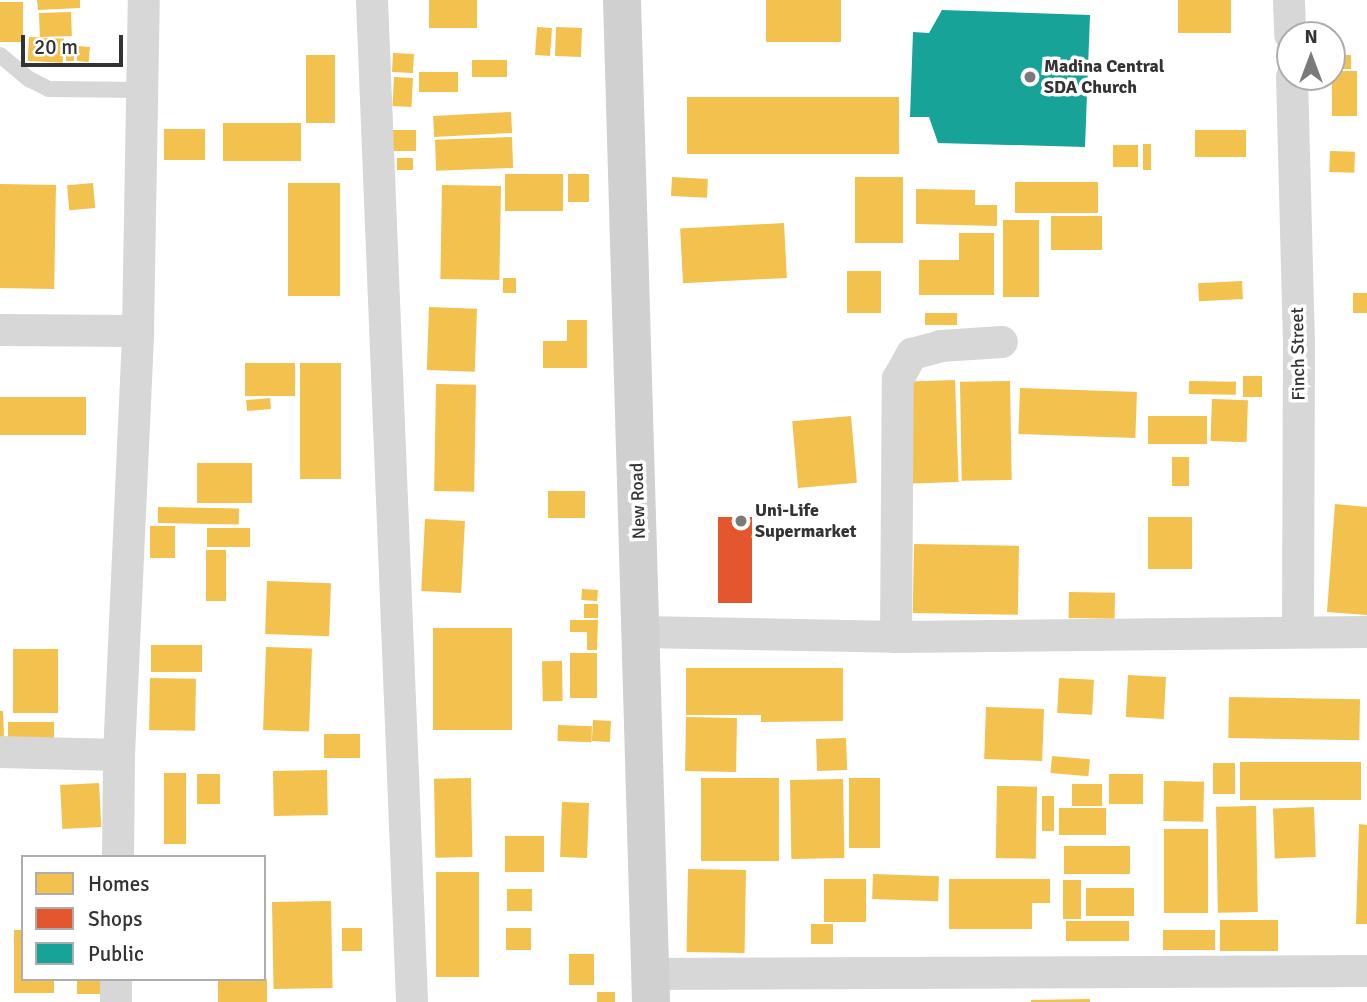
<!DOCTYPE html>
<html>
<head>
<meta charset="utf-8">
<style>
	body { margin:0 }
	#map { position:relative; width:1367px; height:1002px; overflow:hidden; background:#fff; font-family:Signika,sans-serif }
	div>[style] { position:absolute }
	.homes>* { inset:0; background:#f2c14e; transform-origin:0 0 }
	.shops>* { inset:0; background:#e4572e; transform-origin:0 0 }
	.public>* { inset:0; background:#17a398 }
	.lane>* { height:16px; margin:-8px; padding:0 8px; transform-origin:8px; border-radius:8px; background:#d7d7d7 }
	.street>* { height:32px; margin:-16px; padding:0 16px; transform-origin:16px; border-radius:16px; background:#d7d7d7 }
	.secondary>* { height:38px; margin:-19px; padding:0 19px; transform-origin:19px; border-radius:19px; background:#d0d0d0 }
	.dots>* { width:19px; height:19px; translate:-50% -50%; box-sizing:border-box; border:4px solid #fff; border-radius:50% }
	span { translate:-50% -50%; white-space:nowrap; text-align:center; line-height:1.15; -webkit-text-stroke:7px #fff; paint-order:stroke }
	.poi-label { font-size:18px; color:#333; font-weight:700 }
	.left { translate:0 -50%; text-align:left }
	.street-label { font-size:18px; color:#333 }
	.legend { position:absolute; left:21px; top:855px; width:245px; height:126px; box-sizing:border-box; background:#fff; border:2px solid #adadad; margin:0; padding:9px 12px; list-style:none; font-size:21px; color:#333 }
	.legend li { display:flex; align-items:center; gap:14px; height:35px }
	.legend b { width:35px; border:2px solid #adadad }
	.north { position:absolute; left:1276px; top:21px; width:70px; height:70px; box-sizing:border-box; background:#fff; border:2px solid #adadad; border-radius:50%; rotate:0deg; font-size:19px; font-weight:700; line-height:28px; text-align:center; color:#333 }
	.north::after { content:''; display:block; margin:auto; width:24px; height:32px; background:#7a7a7a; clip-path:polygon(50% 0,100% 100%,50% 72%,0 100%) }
	.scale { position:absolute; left:21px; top:35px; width:102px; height:32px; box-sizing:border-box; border:4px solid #333; border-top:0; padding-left:9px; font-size:21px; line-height:24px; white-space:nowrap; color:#333; -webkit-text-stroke:5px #fff; paint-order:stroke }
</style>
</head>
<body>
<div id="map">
	<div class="homes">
		<div style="clip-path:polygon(37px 0,80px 0,80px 8px,38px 10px)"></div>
		<div style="left:429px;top:0;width:48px;height:28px"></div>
		<div style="left:766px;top:0;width:75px;height:42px"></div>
		<div style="left:1178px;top:0;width:53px;height:33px"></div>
		<div style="left:0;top:2px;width:23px;height:40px"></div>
		<div style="left:71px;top:12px;width:24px;height:32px;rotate:88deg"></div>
		<div style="left:537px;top:27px;width:15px;height:28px;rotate:4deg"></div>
		<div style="left:556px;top:27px;width:26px;height:29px;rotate:2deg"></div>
		<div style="left:29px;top:37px;width:35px;height:24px;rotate:3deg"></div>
		<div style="left:66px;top:46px;width:8px;height:15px"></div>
		<div style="left:78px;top:46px;width:12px;height:15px;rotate:5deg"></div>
		<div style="left:393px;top:53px;width:21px;height:19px;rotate:3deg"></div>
		<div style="left:306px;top:55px;width:29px;height:68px"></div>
		<div style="left:1332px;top:55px;width:19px;height:14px"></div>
		<div style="left:472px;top:60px;width:35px;height:17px"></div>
		<div style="left:1357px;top:71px;width:45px;height:25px;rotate:90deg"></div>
		<div style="left:419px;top:72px;width:39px;height:20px"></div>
		<div style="left:394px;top:77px;width:19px;height:29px;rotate:3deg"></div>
		<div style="left:687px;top:97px;width:212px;height:57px"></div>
		<div style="left:511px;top:112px;width:21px;height:78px;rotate:87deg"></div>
		<div style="left:223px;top:123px;width:78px;height:38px"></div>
		<div style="left:164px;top:129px;width:41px;height:31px"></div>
		<div style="left:393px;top:130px;width:23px;height:21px"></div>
		<div style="left:1195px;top:130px;width:51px;height:27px"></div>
		<div style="left:512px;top:137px;width:31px;height:77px;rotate:88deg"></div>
		<div style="left:1143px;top:144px;width:8px;height:26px"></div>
		<div style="left:1113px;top:145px;width:25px;height:22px"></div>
		<div style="left:1330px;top:151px;width:25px;height:21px;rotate:2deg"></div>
		<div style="left:397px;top:158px;width:16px;height:12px"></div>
		<div style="left:563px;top:174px;width:37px;height:58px;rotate:90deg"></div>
		<div style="left:568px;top:174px;width:21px;height:28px"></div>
		<div style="left:672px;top:177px;width:36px;height:19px;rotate:3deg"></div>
		<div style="left:855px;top:177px;width:48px;height:66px"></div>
		<div style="left:1015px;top:182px;width:83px;height:31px"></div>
		<div style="left:93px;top:183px;width:25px;height:26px;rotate:85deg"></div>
		<div style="left:288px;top:183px;width:52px;height:113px"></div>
		<div style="left:0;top:184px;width:56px;height:104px;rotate:1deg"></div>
		<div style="left:442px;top:185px;width:59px;height:94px;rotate:1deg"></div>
		<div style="clip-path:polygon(916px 189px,975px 190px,975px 205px,997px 205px,997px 226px,916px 224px)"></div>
		<div style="left:1051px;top:216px;width:51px;height:34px"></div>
		<div style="left:1003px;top:220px;width:36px;height:77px"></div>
		<div style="left:784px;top:223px;width:55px;height:104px;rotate:87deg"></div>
		<div style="clip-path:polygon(959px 233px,994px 233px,994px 295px,919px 295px,919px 260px,959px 260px)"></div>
		<div style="left:847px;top:271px;width:34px;height:42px"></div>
		<div style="left:503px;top:278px;width:13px;height:15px"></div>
		<div style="left:1242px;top:281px;width:18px;height:44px;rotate:87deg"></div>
		<div style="left:1353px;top:293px;width:14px;height:20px"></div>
		<div style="left:429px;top:307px;width:48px;height:63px;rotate:2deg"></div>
		<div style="left:925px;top:313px;width:32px;height:12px"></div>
		<div style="clip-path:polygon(567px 320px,587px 320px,587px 368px,543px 368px,543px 341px,567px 341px)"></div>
		<div style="left:245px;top:363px;width:50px;height:33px"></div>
		<div style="left:300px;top:363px;width:41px;height:116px"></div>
		<div style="left:1243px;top:376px;width:19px;height:21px"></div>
		<div style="left:955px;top:380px;width:102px;height:46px;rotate:88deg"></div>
		<div style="left:1010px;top:381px;width:99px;height:50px;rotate:89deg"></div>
		<div style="left:1189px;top:381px;width:47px;height:13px;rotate:1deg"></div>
		<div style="left:436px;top:384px;width:40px;height:107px;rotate:1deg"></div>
		<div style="left:1020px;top:388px;width:117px;height:46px;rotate:2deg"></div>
		<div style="left:0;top:397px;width:86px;height:38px"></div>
		<div style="left:270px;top:398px;width:11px;height:24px;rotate:85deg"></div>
		<div style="left:1212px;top:399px;width:36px;height:42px;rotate:2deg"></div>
		<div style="left:851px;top:416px;width:67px;height:59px;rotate:85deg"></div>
		<div style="left:1148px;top:416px;width:59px;height:28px"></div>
		<div style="left:1172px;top:457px;width:17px;height:29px"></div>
		<div style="left:197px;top:463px;width:55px;height:40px"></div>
		<div style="left:548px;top:491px;width:37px;height:27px"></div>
		<div style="clip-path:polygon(1335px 504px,1367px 507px,1367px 615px,1327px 612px)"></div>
		<div style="left:158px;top:507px;width:81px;height:16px;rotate:1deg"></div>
		<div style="left:1148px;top:517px;width:44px;height:52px"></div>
		<div style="left:425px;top:519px;width:40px;height:72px;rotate:3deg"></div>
		<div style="left:150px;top:526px;width:25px;height:32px"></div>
		<div style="left:207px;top:528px;width:43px;height:19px"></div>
		<div style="left:914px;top:544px;width:105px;height:69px;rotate:1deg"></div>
		<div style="left:206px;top:550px;width:20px;height:51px"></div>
		<div style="left:267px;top:581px;width:64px;height:53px;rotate:2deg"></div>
		<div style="left:582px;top:589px;width:16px;height:11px;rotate:4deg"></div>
		<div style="left:1069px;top:592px;width:46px;height:26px;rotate:1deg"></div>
		<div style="left:584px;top:604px;width:14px;height:14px"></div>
		<div style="clip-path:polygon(570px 620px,598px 620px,597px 650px,587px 650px,587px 632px,570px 632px)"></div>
		<div style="left:433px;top:628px;width:79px;height:102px"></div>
		<div style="left:151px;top:645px;width:51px;height:27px"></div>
		<div style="left:266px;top:647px;width:46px;height:83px;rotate:2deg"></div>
		<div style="left:13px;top:649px;width:45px;height:64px"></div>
		<div style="left:570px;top:653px;width:27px;height:45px"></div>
		<div style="left:562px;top:661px;width:40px;height:20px;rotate:89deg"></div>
		<div style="clip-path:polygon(686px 668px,843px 668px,843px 721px,761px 722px,761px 715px,686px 715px)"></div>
		<div style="left:1128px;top:675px;width:38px;height:42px;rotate:3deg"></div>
		<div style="left:150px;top:678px;width:46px;height:52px;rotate:1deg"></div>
		<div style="left:1059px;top:678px;width:35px;height:35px;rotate:3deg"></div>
		<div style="left:1229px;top:697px;width:131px;height:41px;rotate:1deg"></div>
		<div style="left:986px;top:707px;width:58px;height:52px;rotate:2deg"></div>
		<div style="clip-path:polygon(0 711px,3px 711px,4px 738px,0 738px)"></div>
		<div style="left:686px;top:717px;width:51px;height:54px;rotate:1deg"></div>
		<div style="left:593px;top:720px;width:18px;height:21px;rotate:3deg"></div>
		<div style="left:54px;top:722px;width:22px;height:46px;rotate:90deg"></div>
		<div style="left:558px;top:725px;width:34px;height:16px;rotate:2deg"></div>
		<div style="left:324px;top:734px;width:36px;height:24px"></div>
		<div style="left:846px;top:738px;width:32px;height:30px;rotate:88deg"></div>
		<div style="left:1052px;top:756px;width:38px;height:17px;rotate:5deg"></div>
		<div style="left:1240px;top:762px;width:121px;height:38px"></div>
		<div style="left:1213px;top:763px;width:22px;height:31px"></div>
		<div style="left:327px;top:770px;width:45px;height:54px;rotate:89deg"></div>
		<div style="left:164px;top:773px;width:22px;height:71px"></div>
		<div style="left:197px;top:774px;width:23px;height:30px"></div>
		<div style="left:1143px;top:774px;width:30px;height:34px;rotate:90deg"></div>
		<div style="left:471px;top:778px;width:79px;height:37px;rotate:89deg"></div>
		<div style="left:701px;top:778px;width:78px;height:83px"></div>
		<div style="left:849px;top:778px;width:31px;height:70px"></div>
		<div style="left:843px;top:779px;width:79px;height:53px;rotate:89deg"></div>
		<div style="left:1164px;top:781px;width:40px;height:40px;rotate:1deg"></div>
		<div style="left:99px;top:783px;width:44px;height:39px;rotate:87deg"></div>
		<div style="left:1072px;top:784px;width:30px;height:22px"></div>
		<div style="left:997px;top:786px;width:40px;height:72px;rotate:1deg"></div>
		<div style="left:1042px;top:796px;width:12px;height:35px"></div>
		<div style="left:562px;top:802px;width:27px;height:55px;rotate:2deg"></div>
		<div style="left:1256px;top:806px;width:106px;height:40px;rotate:89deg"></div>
		<div style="left:1314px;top:807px;width:50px;height:41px;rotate:88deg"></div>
		<div style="left:1059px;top:808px;width:47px;height:27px"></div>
		<div style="clip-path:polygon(1359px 824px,1367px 825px,1367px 924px,1356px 924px)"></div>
		<div style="left:1208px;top:829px;width:84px;height:44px;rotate:90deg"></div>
		<div style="left:544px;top:836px;width:36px;height:39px;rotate:90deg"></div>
		<div style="left:1064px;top:846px;width:66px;height:28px"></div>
		<div style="left:688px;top:869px;width:58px;height:83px;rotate:1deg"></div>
		<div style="left:436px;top:872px;width:43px;height:105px"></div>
		<div style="left:873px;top:874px;width:66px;height:25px;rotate:2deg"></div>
		<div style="left:824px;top:879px;width:42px;height:43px"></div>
		<div style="clip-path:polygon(949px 879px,1050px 879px,1050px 903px,1032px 903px,1032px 929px,949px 929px)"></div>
		<div style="left:1063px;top:880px;width:18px;height:39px"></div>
		<div style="left:1134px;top:888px;width:28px;height:48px;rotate:90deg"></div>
		<div style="left:507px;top:889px;width:25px;height:22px"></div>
		<div style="left:331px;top:901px;width:87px;height:59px;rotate:89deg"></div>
		<div style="left:1220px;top:920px;width:58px;height:31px"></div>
		<div style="left:1129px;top:921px;width:20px;height:63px;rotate:90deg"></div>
		<div style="left:811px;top:924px;width:22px;height:20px"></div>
		<div style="left:342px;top:928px;width:20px;height:23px"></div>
		<div style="left:506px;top:928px;width:25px;height:22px"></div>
		<div style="clip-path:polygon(14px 930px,23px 930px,23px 979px,54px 979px,54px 993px,14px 993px)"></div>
		<div style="left:1215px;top:930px;width:20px;height:52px;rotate:90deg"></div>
		<div style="left:569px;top:954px;width:25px;height:31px"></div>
		<div style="left:77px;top:979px;width:27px;height:15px"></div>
		<div style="left:218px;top:979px;width:49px;height:23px"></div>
		<div style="left:597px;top:992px;width:18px;height:10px"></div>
		<div style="clip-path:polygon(1090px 999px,1090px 1002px,1031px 1002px,1031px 1000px)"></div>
	</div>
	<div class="shops">
		<div style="left:718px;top:517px;width:34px;height:86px"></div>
	</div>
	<div class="public">
		<div style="clip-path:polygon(942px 10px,1090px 15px,1085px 147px,938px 143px,929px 117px,910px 117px,913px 32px,929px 33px)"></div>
	</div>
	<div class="lane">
		<div style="left:0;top:55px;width:38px;rotate:40deg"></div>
		<div style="left:29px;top:79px;width:22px;rotate:27deg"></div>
		<div style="left:49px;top:89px;width:95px;rotate:0.6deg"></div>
	</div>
	<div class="street">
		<div style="left:372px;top:0;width:1003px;rotate:87.71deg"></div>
		<div style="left:1289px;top:0;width:35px;rotate:88deg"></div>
		<div style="left:1292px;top:77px;width:263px;rotate:88.5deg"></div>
		<div style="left:1299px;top:340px;width:291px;rotate:90.2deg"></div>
		<div style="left:0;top:330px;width:138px;rotate:0.4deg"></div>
		<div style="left:642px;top:632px;width:254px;rotate:1.1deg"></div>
		<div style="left:896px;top:637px;width:471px;rotate:-0.6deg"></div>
		<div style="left:896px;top:637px;width:258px;rotate:-89.6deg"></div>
		<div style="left:898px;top:379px;width:29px;rotate:-61deg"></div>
		<div style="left:912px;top:354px;width:30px;rotate:-15deg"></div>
		<div style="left:941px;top:346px;width:61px;rotate:-3.8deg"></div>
		<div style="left:0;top:752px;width:119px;rotate:1.4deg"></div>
		<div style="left:118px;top:857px;width:102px;rotate:-89.4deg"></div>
		<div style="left:119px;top:755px;width:424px;rotate:-87.4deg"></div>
		<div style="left:138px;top:331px;width:331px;rotate:-89deg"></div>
		<div style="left:650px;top:974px;width:717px;rotate:-0.24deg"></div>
		<div style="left:116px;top:1002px;width:23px;rotate:-90deg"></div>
	</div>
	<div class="secondary">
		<div style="left:622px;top:0;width:1002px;rotate:88.34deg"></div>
	</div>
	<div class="dots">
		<div style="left:1030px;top:77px;background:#7a7a7a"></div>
		<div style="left:741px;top:521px;background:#7a7a7a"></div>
	</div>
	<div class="poi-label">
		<span class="left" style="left:1044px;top:77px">Madina Central<br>SDA Church</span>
		<span class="left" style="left:755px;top:521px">Uni-Life<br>Supermarket</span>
	</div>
	<div class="street-label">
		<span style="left:1298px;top:354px;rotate:-91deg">Finch Street</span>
		<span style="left:638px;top:501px;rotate:-92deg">New Road</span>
	</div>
	<ul class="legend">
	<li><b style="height:19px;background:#f2c14e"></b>Homes</li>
	<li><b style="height:19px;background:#e4572e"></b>Shops</li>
	<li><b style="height:19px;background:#17a398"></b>Public</li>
	</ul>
	<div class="north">N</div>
	<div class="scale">20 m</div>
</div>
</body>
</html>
